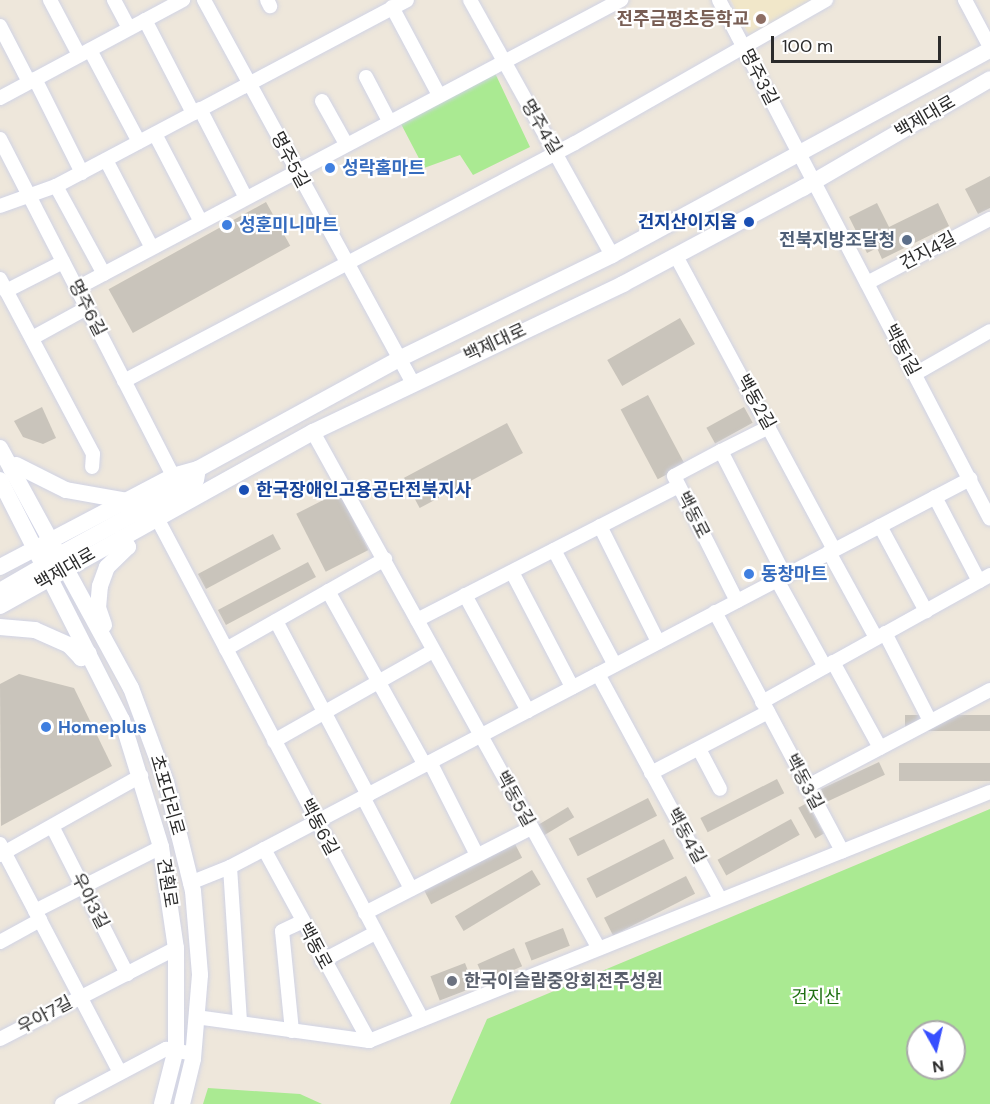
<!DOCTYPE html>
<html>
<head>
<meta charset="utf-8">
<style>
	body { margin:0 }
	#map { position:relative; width:990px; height:1104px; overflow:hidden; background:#eee7db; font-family:"DM Sans","Noto Sans KR",sans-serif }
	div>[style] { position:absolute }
	.education>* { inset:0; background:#f1e7c9 }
	.green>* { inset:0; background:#aaea92 }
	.building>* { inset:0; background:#c9c4bb; transform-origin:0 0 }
	.roads { filter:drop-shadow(0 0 2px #d0d3e5) drop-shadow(0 0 2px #d0d3e5) }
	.minor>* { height:14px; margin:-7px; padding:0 7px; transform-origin:7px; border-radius:7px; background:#fff }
	.tertiary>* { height:16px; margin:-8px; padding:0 8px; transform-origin:8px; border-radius:8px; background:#fff }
	.dots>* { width:16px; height:16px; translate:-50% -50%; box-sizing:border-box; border:3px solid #fff; border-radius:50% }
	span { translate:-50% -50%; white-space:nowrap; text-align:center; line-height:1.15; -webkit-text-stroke:4.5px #fff; paint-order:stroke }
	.education-label { font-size:18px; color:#785e54; font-weight:700 }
	.right { translate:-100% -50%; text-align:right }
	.street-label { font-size:18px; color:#2b2b2b }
	.shop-label { font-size:18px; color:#366cbe; font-weight:700 }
	.left { translate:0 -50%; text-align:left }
	.transit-label { font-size:18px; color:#164399; font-weight:700 }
	.service-label { font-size:18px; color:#4e5e75; font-weight:700 }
	.worship-label { font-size:18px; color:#5b616d; font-weight:700 }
	.park-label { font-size:18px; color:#207013 }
	.north { position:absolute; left:906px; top:1020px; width:60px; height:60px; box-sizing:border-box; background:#fff; border:2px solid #aaa; border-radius:50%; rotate:172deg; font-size:16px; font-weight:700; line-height:24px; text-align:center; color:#2b2b2b }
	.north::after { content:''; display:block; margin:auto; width:21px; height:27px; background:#374fff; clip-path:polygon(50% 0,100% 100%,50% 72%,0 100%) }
	.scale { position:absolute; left:771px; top:36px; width:170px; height:27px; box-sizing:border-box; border:3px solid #2b2b2b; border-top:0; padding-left:8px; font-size:18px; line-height:21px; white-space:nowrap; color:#2b2b2b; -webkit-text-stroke:4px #fff; paint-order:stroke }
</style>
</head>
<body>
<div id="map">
	<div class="education">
		<div style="clip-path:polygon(731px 0,812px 0,750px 37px)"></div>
	</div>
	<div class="green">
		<div style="clip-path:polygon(494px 71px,530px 147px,473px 175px,460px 155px,424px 168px,400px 122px)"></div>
		<div style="clip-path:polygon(evenodd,990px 809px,990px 1104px,450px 1104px,487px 1019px,990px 809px,918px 1032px,954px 1032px,954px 1068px,918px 1068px,918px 1032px)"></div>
		<div style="clip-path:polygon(208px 1088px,300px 1094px,322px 1104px,203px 1104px)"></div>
	</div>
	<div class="building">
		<div style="clip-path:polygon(990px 176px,990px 208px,978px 214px,965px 189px)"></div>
		<div style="left:266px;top:202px;width:50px;height:180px;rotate:61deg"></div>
		<div style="clip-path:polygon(877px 203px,889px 227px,938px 203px,949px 226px,882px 259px,877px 248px,867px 253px,849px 217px)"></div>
		<div style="left:680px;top:318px;width:30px;height:84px;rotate:60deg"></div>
		<div style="left:648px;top:395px;width:79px;height:31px;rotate:62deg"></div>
		<div style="clip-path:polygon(42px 407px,56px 438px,43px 444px,23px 437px,14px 421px)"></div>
		<div style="left:744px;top:407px;width:18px;height:43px;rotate:61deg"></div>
		<div style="left:507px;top:423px;width:34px;height:117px;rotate:62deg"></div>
		<div style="left:339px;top:492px;width:65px;height:48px;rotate:63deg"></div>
		<div style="left:273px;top:534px;width:17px;height:85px;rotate:62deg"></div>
		<div style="left:308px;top:562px;width:17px;height:102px;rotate:62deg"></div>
		<div style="clip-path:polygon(19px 674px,74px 688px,112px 766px,1px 826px,0 684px)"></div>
		<div style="left:990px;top:715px;width:16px;height:85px;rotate:90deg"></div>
		<div style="left:879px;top:762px;width:14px;height:64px;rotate:65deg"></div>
		<div style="left:990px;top:763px;width:18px;height:91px;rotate:90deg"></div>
		<div style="left:777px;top:779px;width:16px;height:86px;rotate:63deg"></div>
		<div style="left:648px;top:798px;width:20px;height:89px;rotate:63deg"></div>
		<div style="left:807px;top:803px;width:35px;height:10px;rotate:61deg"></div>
		<div style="left:568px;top:807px;width:12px;height:35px;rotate:59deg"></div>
		<div style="left:791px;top:819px;width:18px;height:84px;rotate:61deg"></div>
		<div style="left:664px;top:839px;width:22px;height:87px;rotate:63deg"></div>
		<div style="left:513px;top:840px;width:20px;height:102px;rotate:63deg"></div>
		<div style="left:532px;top:870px;width:17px;height:90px;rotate:59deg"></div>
		<div style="left:686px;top:876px;width:20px;height:92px;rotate:63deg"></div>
		<div style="left:563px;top:928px;width:19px;height:41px;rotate:69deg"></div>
		<div style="left:514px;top:948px;width:20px;height:40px;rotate:66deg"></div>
		<div style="left:465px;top:963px;width:26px;height:37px;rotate:69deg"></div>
	</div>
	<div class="roads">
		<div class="minor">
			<div style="left:50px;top:0;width:62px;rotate:62.2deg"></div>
			<div style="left:114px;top:0;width:32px;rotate:62deg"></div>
			<div style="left:204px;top:0;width:435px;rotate:61.4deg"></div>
			<div style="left:267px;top:0;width:7px;rotate:63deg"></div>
			<div style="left:470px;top:0;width:292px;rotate:60.9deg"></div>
			<div style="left:719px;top:0;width:585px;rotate:62.43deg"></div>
			<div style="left:965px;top:0;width:53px;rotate:62deg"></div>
			<div style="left:392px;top:7px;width:98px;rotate:61.9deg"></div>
			<div style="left:145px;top:20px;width:105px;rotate:62.7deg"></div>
			<div style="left:0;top:26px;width:63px;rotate:62.6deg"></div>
			<div style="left:90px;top:50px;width:104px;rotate:62deg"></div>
			<div style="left:366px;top:77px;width:50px;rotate:62.4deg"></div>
			<div style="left:35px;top:79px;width:105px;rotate:63.4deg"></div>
			<div style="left:0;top:98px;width:208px;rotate:-28.2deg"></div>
			<div style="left:322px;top:101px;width:49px;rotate:60.8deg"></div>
			<div style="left:200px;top:109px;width:100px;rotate:62.7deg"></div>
			<div style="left:155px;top:134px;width:99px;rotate:62.4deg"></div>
			<div style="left:0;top:139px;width:379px;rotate:62.8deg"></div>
			<div style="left:106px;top:160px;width:99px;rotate:62.4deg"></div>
			<div style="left:56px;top:186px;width:100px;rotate:61.4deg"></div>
			<div style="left:0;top:206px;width:59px;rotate:-19.7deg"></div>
			<div style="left:56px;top:186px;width:397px;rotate:-27.9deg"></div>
			<div style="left:676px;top:256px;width:334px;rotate:61.7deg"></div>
			<div style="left:0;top:279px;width:198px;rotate:62deg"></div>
			<div style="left:93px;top:454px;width:13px;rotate:94deg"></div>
			<div style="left:867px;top:283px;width:139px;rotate:-27.5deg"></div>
			<div style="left:77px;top:288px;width:616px;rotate:-27.9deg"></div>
			<div style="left:6px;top:291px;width:64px;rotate:-27deg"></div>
			<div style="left:34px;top:337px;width:60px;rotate:-28.7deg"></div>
			<div style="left:915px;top:374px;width:86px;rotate:-29.8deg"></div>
			<div style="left:124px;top:381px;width:510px;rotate:-27.82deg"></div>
			<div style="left:575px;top:143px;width:289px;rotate:-29.7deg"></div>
			<div style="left:769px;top:427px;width:54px;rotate:153.4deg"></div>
			<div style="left:721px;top:451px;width:140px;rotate:62.9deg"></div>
			<div style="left:313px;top:432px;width:589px;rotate:61.04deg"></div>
			<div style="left:721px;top:451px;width:53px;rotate:152deg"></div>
			<div style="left:674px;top:476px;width:140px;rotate:63.3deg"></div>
			<div style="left:935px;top:497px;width:95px;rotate:62.4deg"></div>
			<div style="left:158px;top:520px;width:565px;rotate:62.12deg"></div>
			<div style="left:600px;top:526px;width:130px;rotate:63.4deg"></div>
			<div style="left:880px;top:526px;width:97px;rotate:61.6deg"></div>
			<div style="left:554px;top:550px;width:130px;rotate:62.1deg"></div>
			<div style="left:829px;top:552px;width:98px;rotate:61.3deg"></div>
			<div style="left:512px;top:572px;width:130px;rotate:62.4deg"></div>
			<div style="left:777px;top:580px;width:99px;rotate:61.1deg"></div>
			<div style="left:328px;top:591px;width:199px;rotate:60.9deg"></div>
			<div style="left:465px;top:595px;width:132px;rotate:61.5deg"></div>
			<div style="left:715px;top:612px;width:271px;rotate:62deg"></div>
			<div style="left:417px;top:620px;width:294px;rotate:-27.1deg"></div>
			<div style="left:276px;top:621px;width:197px;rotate:62.1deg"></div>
			<div style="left:885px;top:633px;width:99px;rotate:62.9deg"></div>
			<div style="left:226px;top:649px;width:183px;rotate:-29.5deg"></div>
			<div style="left:833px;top:662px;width:98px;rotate:61.3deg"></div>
			<div style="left:598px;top:674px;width:256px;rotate:61.5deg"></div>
			<div style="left:762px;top:702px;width:261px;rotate:-29.1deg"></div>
			<div style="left:274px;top:741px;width:183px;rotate:-29.5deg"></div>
			<div style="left:699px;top:749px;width:45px;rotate:62.3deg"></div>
			<div style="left:430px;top:762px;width:104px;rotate:63.2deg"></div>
			<div style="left:651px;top:773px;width:132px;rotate:-27.5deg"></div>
			<div style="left:806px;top:787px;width:208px;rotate:-27.8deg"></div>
			<div style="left:363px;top:797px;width:104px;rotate:62.4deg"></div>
			<div style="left:53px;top:828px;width:164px;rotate:63.1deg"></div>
			<div style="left:0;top:844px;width:256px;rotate:62.3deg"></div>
			<div style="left:264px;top:849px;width:219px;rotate:61.3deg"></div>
			<div style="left:0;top:855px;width:162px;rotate:-29.3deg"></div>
			<div style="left:230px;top:867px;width:156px;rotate:86.3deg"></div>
			<div style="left:190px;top:883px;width:43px;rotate:-21.8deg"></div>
			<div style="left:230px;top:867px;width:836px;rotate:-27.67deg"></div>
			<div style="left:35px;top:911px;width:141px;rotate:-26.9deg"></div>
			<div style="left:365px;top:913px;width:186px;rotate:-27.1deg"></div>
			<div style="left:0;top:942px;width:46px;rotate:-28.8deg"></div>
			<div style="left:322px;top:961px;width:60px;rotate:-27.8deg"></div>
			<div style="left:196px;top:1017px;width:175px;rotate:7.9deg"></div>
			<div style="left:369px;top:1041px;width:669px;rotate:-21.85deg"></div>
			<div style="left:292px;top:1031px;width:100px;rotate:-95.7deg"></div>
			<div style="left:282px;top:931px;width:21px;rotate:-25deg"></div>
			<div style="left:0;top:1039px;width:198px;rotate:-27.3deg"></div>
			<div style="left:62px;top:1104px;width:118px;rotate:-27.9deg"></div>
			<div style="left:166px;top:1049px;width:27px;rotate:10deg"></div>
		</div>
		<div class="tertiary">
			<div style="left:0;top:448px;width:273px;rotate:61.4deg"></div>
			<div style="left:131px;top:688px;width:100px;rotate:69.6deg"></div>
			<div style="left:166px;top:782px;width:112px;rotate:76.1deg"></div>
			<div style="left:193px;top:891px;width:84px;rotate:85.2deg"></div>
			<div style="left:200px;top:975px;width:84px;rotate:94.8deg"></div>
			<div style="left:193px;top:1059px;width:46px;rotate:103.7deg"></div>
			<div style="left:11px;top:469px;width:6px;rotate:-39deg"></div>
			<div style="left:16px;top:465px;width:56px;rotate:26.6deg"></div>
			<div style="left:66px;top:490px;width:62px;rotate:10.2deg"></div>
			<div style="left:0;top:480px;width:269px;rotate:63.1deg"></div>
			<div style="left:122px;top:720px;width:133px;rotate:72.9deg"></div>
			<div style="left:161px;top:847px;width:102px;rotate:81.6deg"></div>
			<div style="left:176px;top:948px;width:101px;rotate:90deg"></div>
			<div style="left:176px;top:1049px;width:57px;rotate:104.3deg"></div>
			<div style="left:53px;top:565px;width:10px;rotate:-66deg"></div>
			<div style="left:57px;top:556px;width:158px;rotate:-28.7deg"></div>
			<div style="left:196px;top:480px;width:11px;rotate:-80deg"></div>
			<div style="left:0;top:567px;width:195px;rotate:-27.7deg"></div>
			<div style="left:173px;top:476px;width:26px;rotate:-16deg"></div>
			<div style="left:198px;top:469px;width:229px;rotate:-28.7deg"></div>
			<div style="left:399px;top:359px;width:237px;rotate:-26deg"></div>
			<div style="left:612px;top:255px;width:430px;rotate:-28.5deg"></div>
			<div style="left:0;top:591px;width:50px;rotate:-30.2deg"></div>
			<div style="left:43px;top:566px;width:9px;rotate:-72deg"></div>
			<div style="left:0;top:606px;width:358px;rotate:-29.1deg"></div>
			<div style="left:313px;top:432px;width:344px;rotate:-25.5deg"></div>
			<div style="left:623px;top:284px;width:204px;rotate:-28.1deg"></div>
			<div style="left:803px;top:188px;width:216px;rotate:-30.2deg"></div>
			<div style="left:104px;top:625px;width:18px;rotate:-109deg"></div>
			<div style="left:98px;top:608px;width:22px;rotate:-85deg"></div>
			<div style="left:100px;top:586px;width:20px;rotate:-70deg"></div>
			<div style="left:107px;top:567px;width:29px;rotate:-44deg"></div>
			<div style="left:128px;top:547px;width:11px;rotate:-128deg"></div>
			<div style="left:0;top:627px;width:35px;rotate:5deg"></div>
			<div style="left:35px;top:630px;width:37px;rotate:24deg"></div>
			<div style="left:69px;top:645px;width:18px;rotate:47deg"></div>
			<div style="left:81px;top:658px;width:9px;rotate:-32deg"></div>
		</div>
	</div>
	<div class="dots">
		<div style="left:761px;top:19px;background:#8d6e63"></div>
		<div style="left:330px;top:168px;background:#3f7fe0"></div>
		<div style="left:749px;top:222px;background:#1a4fb4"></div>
		<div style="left:227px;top:225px;background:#3f7fe0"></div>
		<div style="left:907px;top:240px;background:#5c6f8a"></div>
		<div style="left:244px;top:490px;background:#1a4fb4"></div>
		<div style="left:749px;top:574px;background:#3f7fe0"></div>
		<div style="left:46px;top:727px;background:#3f7fe0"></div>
		<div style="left:452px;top:981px;background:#6b7280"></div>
	</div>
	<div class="education-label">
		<span class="right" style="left:749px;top:19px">전주금평초등학교</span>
	</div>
	<div class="street-label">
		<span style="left:759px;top:77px;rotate:63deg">명주3길</span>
		<span style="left:925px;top:117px;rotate:-30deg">백제대로</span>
		<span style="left:541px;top:127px;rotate:59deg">명주4길</span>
		<span style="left:290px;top:160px;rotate:62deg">명주5길</span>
		<span style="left:928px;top:251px;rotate:-28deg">건지4길</span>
		<span style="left:87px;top:308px;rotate:63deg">명주6길</span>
		<span style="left:495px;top:343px;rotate:-25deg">백제대로</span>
		<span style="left:902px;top:350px;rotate:62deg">백동1길</span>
		<span style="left:756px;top:402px;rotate:61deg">백동2길</span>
		<span style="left:693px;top:515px;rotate:63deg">백동로</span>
		<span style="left:65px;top:569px;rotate:-30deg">백제대로</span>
		<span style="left:804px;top:782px;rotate:62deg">백동3길</span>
		<span style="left:167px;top:795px;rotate:74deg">초포다리로</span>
		<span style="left:515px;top:799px;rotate:61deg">백동5길</span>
		<span style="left:319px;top:827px;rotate:62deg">백동6길</span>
		<span style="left:686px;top:836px;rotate:61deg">백동4길</span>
		<span style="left:167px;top:883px;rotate:81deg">견훤로</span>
		<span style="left:90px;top:901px;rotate:63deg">우아3길</span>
		<span style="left:315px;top:946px;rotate:62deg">백동로</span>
		<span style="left:45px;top:1015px;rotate:-28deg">우아7길</span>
	</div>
	<div class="shop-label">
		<span class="left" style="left:342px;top:168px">성락홈마트</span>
		<span class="left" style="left:239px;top:225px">성훈미니마트</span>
		<span class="left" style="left:761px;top:574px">동창마트</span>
		<span class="left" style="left:58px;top:727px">Homeplus</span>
	</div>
	<div class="transit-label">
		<span class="right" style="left:737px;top:222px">건지산이지움</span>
		<span class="left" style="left:256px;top:490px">한국장애인고용공단전북지사</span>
	</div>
	<div class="service-label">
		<span class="right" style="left:895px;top:240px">전북지방조달청</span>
	</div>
	<div class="worship-label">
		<span class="left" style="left:464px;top:981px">한국이슬람중앙회전주성원</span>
	</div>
	<div class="park-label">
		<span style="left:816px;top:997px">건지산</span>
	</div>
	<div class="north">N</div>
	<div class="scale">100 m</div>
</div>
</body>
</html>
